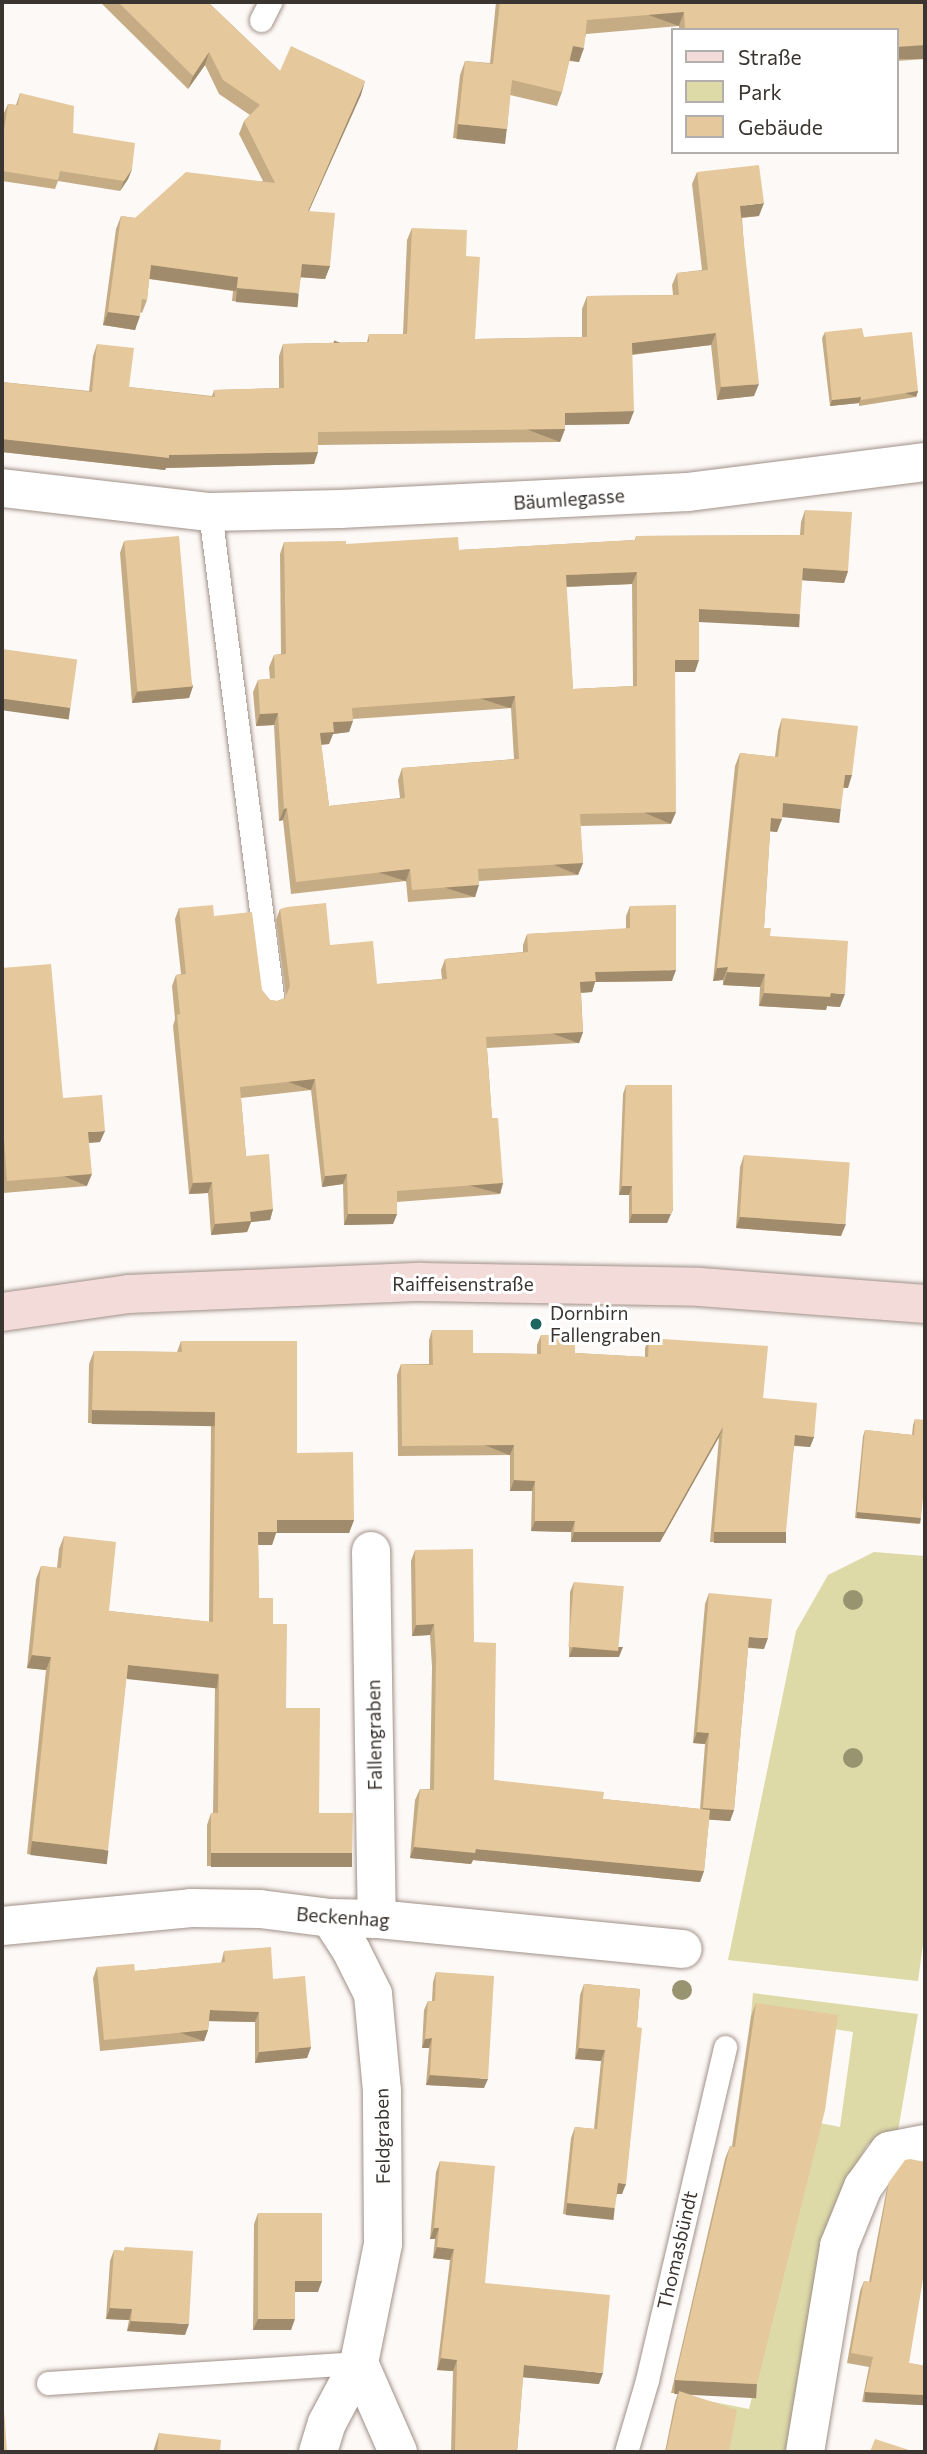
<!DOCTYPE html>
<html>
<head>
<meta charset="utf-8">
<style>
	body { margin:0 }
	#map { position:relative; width:927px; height:2454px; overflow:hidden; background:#fdf9f7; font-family:Commissioner,sans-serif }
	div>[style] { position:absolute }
	.green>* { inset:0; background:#dddaa7 }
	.roads { filter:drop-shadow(0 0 2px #a19188) drop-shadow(0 0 2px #a19188) }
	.lane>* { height:23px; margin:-11.5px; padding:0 11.5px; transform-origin:11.5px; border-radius:11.5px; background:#fff }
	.street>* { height:38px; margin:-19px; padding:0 19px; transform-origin:19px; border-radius:19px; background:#fff }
	.secondary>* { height:38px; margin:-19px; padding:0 19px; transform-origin:19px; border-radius:19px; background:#f2dbd9 }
	.trees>* { width:20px; height:20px; margin:-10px; border-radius:50%; background:#999470 }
	.wall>* { inset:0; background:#c5ac85 }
	.shaded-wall>* { inset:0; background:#a08c6c; transform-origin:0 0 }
	.building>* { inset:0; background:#e5c89b; transform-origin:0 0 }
	.dots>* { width:19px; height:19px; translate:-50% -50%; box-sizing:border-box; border:4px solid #fff; border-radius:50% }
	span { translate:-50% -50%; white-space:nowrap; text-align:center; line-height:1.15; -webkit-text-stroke:6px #fff; paint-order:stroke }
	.street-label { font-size:19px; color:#3b3531 }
	.poi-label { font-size:19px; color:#3b3531 }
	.left { translate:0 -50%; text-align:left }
	.frame { position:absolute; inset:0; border:4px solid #3b3531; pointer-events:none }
	.legend { position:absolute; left:671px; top:28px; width:228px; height:126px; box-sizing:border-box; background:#fff; border:2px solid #b1aead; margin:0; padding:9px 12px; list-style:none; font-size:21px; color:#3b3531 }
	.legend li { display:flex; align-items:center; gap:14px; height:35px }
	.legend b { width:35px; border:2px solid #b1aead }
</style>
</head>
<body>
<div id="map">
	<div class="green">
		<div style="clip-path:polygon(874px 1552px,925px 1556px,925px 1929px,918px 1981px,728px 1960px,796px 1631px,828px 1575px)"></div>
		<div style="clip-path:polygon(753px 1993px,918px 2014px,898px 2131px,868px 2144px,842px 2189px,794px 2452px,681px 2452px,678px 2395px,749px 2409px,820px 2123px,840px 2127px,853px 2032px,751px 2016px)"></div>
	</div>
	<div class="roads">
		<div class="lane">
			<div style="left:261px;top:20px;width:20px;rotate:-63deg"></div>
			<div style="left:210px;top:512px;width:490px;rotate:82.7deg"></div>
			<div style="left:48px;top:2383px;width:312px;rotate:-3.7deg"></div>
			<div style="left:626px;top:2452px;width:75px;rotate:-73.7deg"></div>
			<div style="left:647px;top:2380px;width:342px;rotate:-76.8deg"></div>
		</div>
		<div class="street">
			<div style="left:2px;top:488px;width:209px;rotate:6.6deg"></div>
			<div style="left:210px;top:512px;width:130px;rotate:-1.3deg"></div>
			<div style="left:340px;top:509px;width:348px;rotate:-2.8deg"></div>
			<div style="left:688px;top:492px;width:239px;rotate:-7.2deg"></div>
			<div style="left:371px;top:1551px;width:368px;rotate:89.1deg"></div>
			<div style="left:2px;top:1926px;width:190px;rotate:-5.4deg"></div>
			<div style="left:191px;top:1908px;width:69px;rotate:0.8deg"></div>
			<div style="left:260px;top:1909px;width:71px;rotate:7.3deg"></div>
			<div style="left:330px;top:1918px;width:47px;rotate:1.2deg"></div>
			<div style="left:377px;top:1919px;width:307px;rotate:5.6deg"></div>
			<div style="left:359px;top:2363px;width:97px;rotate:66.3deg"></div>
			<div style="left:318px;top:2452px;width:30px;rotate:-73deg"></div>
			<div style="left:327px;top:2423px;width:68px;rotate:-61.9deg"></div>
			<div style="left:359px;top:2363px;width:121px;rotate:-78.6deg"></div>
			<div style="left:383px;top:2244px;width:153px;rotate:-90.4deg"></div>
			<div style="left:382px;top:2091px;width:97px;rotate:-95.3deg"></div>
			<div style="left:373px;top:1994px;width:49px;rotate:-116.6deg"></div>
			<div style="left:351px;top:1950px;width:38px;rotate:-123deg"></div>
			<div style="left:805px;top:2452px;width:209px;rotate:-80.6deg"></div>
			<div style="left:839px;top:2246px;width:64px;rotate:-67.9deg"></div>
			<div style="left:863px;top:2187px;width:44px;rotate:-54.2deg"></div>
			<div style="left:889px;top:2151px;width:37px;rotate:-11deg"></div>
		</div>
		<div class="secondary">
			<div style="left:2px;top:1312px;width:128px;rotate:-8.1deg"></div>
			<div style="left:129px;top:1294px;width:292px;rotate:-2.4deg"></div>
			<div style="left:421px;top:1282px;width:279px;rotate:1deg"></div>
			<div style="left:700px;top:1287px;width:226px;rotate:4.3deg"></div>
		</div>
	</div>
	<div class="trees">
		<div style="left:853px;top:1600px"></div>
		<div style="left:853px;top:1758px"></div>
		<div style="left:682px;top:1990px"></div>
	</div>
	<div class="wall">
		<div style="clip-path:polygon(100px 2px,208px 2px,280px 71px,365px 81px,309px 211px,330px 266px,325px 279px,301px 277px,294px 306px,232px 301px,233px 291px,149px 279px,147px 300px,142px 313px,140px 312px,135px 330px,103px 325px,116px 229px,121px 216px,135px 218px,263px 181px,239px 134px,244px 121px,250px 115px,219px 94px,205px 65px,188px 89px)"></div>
		<div style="clip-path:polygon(496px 2px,925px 2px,925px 59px,897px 61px,897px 30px,679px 30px,679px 26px,586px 34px,579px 62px,569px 61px,562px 92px,557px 106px,510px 95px,507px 129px,502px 143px,453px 138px,460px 75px,465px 61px,490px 63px)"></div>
		<div style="clip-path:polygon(20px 93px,73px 133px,132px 169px,128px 179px,120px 191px,58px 181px,55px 189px,2px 181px,2px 130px,4px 113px,8px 104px,16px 105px)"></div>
		<div style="clip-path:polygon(697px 172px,759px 216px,742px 218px,754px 396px,717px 400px,711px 345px,632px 355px,629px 424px,565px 425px,565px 429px,560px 442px,318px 445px,314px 464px,166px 468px,165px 470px,2px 452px,2px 382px,89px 391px,93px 356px,97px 344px,129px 387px,212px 396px,214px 390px,279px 388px,279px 356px,283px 344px,367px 342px,369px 334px,403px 334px,407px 240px,412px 228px,466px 256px,475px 339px,582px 337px,582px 309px,587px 296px,673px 295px,672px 285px,677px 273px,702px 270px,692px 184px)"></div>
		<div style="clip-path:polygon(825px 332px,864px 337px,918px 391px,916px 397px,859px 406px,859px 403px,830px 406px,822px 338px)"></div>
		<div style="clip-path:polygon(evenodd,805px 510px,848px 571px,844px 583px,802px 580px,796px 626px,699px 621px,695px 672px,675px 672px,671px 824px,580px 826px,583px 863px,578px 875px,479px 881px,475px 897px,408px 902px,406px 881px,291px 894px,283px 820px,279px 821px,274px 725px,256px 726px,253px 692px,258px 680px,270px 679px,269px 667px,274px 655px,281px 654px,280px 554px,284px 542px,459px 550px,635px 540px,636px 536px,800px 535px,801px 522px,805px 510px,632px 584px,633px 686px,573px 689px,566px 587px,632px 584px,805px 510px,511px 708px,514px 759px,402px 768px,398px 780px,400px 798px,329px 806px,321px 745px,329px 744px,333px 734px,349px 732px,353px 719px,511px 708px)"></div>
		<div style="clip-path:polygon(124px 541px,193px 686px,189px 698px,132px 703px,120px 553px)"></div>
		<div style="clip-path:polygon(782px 718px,848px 788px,843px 788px,836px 822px,782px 816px,777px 832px,770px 831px,764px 928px,770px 936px,840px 1007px,827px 1006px,826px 1010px,759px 1006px,760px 987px,723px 985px,723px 980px,713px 981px,735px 766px,740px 753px,775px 757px,778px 731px)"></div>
		<div style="clip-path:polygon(630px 906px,672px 981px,595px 982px,592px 992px,581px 993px,583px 1032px,579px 1043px,487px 1048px,492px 1118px,503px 1183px,500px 1194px,397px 1202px,397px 1214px,393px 1224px,344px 1225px,343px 1184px,322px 1187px,311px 1090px,241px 1098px,246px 1156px,273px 1209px,270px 1220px,251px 1222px,247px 1232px,211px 1235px,208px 1193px,189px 1194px,173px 1026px,175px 1019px,172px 986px,176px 975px,181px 974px,175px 919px,179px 908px,214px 916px,262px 990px,270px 1000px,277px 1001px,285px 998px,286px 996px,276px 920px,280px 909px,330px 945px,377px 984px,442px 979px,441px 970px,445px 959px,523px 952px,523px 945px,527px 934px,626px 929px,626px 916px)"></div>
		<div style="clip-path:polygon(2px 968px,63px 1098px,100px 1142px,89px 1143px,87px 1186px,3px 1193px,2px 1178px)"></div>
		<div style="clip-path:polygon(626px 1085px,673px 1209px,667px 1223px,629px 1223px,629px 1195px,619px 1195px,623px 1094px)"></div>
		<div style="clip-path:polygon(744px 1155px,841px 1236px,736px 1228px,740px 1167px)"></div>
		<div style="clip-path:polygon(432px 1330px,473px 1353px,537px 1354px,537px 1345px,541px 1335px,575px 1353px,645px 1357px,645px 1348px,649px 1338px,763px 1398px,814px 1437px,810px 1447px,794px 1446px,782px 1542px,710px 1542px,719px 1437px,660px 1542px,571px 1542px,571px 1532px,531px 1531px,532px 1491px,510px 1491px,510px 1455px,398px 1456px,397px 1375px,401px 1364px,429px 1364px,429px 1340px)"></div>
		<div style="clip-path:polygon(181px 1341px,297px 1453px,354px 1520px,349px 1533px,276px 1533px,272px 1545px,258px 1545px,259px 1598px,273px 1624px,286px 1708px,319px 1813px,352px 1853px,347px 1866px,207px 1866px,207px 1825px,211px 1813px,213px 1813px,215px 1687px,126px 1678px,103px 1863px,27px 1854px,46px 1670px,27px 1668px,36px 1579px,41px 1566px,57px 1568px,59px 1549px,64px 1536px,109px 1611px,209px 1622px,211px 1425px,88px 1423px,89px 1364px,94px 1351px,177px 1352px)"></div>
		<div style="clip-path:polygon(915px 1419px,921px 1518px,919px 1524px,855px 1518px,863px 1436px,865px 1430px,912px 1435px,913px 1425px)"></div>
		<div style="clip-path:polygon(415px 1550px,474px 1642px,494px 1780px,603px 1799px,700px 1809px,705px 1744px,693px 1743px,705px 1604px,709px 1593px,764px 1649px,748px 1648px,734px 1810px,730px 1821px,709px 1819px,704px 1871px,700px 1882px,473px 1860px,471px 1864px,410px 1858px,415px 1800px,420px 1789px,430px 1789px,432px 1667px,430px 1635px,412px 1636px,411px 1561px)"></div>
		<div style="clip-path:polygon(574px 1582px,619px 1657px,569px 1657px,570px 1592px)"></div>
		<div style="clip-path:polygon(224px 1951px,273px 1979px,311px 2047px,307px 2058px,255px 2063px,255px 2022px,209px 2021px,208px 2030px,204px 2041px,100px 2051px,93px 1978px,97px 1967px,135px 1971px,221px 1963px)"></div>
		<div style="clip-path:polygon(436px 1972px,484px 2088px,426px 2085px,429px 2048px,422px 2048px,424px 2010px,428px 2001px,432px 2001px,433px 1982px)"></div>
		<div style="clip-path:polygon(584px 1984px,640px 1989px,622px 2194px,617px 2194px,611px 2219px,563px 2214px,571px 2138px,575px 2127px,594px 2129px,601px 2061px,575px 2059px,580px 1995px)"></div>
		<div style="clip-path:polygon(756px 2003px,757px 2384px,752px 2397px,686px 2394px,729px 2452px,665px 2452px,675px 2402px,678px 2393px,671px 2393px,725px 2159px,730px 2146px,732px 2146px,751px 2016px)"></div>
		<div style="clip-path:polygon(440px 2161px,485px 2283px,599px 2384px,523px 2377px,517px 2452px,451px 2452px,453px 2371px,437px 2370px,450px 2260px,433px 2258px,435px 2239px,430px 2239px,436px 2172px)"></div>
		<div style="clip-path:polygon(889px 2182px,909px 2363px,925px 2366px,925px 2405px,862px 2402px,869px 2367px,847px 2363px,860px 2291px,864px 2281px,869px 2282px,886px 2193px)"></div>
		<div style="clip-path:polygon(258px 2213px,318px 2292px,295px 2292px,291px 2330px,253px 2330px,254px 2224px)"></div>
		<div style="clip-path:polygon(125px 2247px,185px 2335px,127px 2331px,129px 2320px,106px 2319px,110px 2261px,114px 2250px,124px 2251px)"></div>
		<div style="clip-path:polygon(159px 2433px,220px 2452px,153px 2452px)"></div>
	</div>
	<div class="shaded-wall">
		<div style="left:684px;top:12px;width:15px;height:97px;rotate:110deg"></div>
		<div style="left:925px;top:45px;width:14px;height:28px;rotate:90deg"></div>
		<div style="clip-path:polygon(573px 46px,584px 48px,579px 62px,568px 60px)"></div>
		<div style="clip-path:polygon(209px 52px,205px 65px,188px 89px,193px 76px)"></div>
		<div style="clip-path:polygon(365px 81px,361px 95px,303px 224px,308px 211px)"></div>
		<div style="left:458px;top:124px;width:49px;height:15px;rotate:6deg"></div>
		<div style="clip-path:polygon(132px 169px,128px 179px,120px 191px,124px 181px)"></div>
		<div style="clip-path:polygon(764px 203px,759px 216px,736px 218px,740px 206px)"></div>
		<div style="clip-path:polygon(302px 264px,330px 266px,325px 279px,297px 277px)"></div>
		<div style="left:151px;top:265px;width:88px;height:14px;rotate:8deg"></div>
		<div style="left:237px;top:288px;width:62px;height:14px;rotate:5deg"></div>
		<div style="clip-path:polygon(108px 312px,140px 316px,135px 330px,103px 325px)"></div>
		<div style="clip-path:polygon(716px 333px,711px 345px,627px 355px,632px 343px)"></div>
		<div style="clip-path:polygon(759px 384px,754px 396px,717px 400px,721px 387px)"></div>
		<div style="left:918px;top:391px;width:6px;height:58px;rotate:108deg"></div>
		<div style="clip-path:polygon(861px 397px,859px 403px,830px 406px,832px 400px)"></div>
		<div style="clip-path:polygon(634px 411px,629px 424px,560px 425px,565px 413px)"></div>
		<div style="left:565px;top:429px;width:14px;height:247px;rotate:111deg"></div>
		<div style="clip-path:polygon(2px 439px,169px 455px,318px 452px,314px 464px,166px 468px,165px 470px,2px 452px)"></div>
		<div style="clip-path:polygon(803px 568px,848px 571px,844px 583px,798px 580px)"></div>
		<div style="clip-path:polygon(637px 572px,632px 584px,561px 587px,566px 575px)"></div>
		<div style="left:699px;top:609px;width:101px;height:13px;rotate:3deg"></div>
		<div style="clip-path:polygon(675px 660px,699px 660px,695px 672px,671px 672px)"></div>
		<div style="clip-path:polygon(193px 686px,189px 698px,132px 703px,137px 692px)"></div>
		<div style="left:515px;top:696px;width:13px;height:163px;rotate:108deg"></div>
		<div style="left:2px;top:698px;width:69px;height:12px;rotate:8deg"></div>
		<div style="clip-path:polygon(278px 713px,274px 725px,256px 726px,260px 714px)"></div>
		<div style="clip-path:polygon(353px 721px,349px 732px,333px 734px,329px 744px,315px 745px,320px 733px,333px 722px)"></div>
		<div style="clip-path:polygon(845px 775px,852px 775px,848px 788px,840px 787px)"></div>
		<div style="left:783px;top:803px;width:58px;height:14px;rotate:6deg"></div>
		<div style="clip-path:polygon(287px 808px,283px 820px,279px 821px,284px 809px)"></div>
		<div style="left:676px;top:812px;width:13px;height:96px;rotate:113deg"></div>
		<div style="clip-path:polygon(771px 818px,782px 819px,777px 832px,766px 831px)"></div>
		<div style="left:583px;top:863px;width:13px;height:105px;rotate:113deg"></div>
		<div style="left:410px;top:869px;width:13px;height:115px;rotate:108deg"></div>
		<div style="left:479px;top:885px;width:13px;height:67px;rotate:108deg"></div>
		<div style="clip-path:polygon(728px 967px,723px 980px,713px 981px,717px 968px)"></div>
		<div style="clip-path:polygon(676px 970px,672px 981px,595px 982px,592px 992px,576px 993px,580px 982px,595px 972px)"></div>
		<div style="clip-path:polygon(727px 972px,765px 974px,760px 987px,723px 985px)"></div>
		<div style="clip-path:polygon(764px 993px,831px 993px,845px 994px,840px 1007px,827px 1006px,826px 1010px,759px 1006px)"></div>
		<div style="left:583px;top:1032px;width:12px;height:97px;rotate:110deg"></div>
		<div style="left:315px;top:1079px;width:12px;height:75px;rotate:110deg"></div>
		<div style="clip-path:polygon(105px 1131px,100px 1142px,84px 1143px,88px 1132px)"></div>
		<div style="left:92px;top:1174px;width:13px;height:85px;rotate:113deg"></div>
		<div style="clip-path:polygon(347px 1174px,343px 1184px,322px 1187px,325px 1176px)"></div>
		<div style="clip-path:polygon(212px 1182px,208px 1193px,189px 1194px,193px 1183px)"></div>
		<div style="left:503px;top:1183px;width:11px;height:106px;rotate:105deg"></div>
		<div style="clip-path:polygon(622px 1186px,632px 1186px,629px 1195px,619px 1195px)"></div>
		<div style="clip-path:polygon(273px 1209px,270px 1220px,251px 1222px,247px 1232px,211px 1235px,215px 1224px,250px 1212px)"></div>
		<div style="clip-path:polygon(673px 1209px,667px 1223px,629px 1223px,632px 1214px)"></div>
		<div style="clip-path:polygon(348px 1214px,397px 1214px,393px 1224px,344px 1225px)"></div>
		<div style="clip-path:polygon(740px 1217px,846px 1224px,841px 1236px,736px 1228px)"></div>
		<div style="left:92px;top:1410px;width:123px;height:14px;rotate:1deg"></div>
		<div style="clip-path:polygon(723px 1427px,719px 1437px,660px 1542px,571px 1542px,574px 1532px)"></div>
		<div style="clip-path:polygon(795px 1435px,814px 1437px,810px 1447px,791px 1445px)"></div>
		<div style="left:514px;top:1445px;width:11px;height:112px;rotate:112deg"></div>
		<div style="clip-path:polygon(514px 1480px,535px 1481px,532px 1491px,510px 1491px)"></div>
		<div style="left:857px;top:1512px;width:64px;height:6px;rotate:5deg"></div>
		<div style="clip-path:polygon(277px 1520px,354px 1520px,349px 1533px,276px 1533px,272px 1545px,253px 1545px,258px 1532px)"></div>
		<div style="clip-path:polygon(535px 1521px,575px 1521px,571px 1532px,531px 1531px)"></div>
		<div style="left:714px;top:1532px;width:72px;height:11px"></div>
		<div style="clip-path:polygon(434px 1624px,430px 1635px,412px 1636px,416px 1625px)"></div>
		<div style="clip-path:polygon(749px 1637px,768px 1638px,764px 1649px,745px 1647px)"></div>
		<div style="clip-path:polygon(573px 1647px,623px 1647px,619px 1657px,569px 1657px)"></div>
		<div style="clip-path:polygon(32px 1655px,51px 1657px,46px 1670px,27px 1668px)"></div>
		<div style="left:128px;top:1665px;width:91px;height:14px;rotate:6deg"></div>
		<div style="clip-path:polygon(697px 1732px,709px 1733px,705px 1744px,693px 1743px)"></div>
		<div style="clip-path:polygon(703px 1808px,734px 1810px,730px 1821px,699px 1819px)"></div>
		<div style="left:32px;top:1841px;width:77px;height:14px;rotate:7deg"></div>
		<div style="clip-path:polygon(414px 1847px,476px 1849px,704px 1871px,700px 1882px,473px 1860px,471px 1864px,410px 1858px)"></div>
		<div style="left:211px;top:1853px;width:141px;height:14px"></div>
		<div style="clip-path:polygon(210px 2010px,259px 2012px,255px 2022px,206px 2021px)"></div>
		<div style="left:208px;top:2030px;width:12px;height:104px;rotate:110deg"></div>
		<div style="clip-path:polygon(432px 2038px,429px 2048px,422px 2048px,425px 2039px)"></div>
		<div style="clip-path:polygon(311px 2047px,307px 2058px,255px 2063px,259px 2052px)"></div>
		<div style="clip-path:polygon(579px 2048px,605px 2050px,601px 2061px,575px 2059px)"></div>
		<div style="clip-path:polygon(430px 2075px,488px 2079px,484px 2088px,426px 2085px)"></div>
		<div style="clip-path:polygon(618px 2183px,626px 2184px,622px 2194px,614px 2194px)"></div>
		<div style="left:567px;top:2203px;width:48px;height:12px;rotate:6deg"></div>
		<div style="clip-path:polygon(434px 2228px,439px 2228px,435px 2239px,430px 2239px)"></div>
		<div style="clip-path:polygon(437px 2247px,454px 2249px,450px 2260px,433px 2258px)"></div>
		<div style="clip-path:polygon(295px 2281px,322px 2281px,318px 2292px,290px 2292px)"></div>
		<div style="clip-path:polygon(110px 2308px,132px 2309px,129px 2320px,106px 2319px)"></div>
		<div style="clip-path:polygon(258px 2319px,295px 2319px,291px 2330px,253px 2330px)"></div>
		<div style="clip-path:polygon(131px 2321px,189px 2324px,185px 2335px,127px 2331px)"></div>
		<div style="clip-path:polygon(441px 2358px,457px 2360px,453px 2371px,437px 2370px)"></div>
		<div style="clip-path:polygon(524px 2365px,603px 2373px,599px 2384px,520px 2377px)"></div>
		<div style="left:675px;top:2380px;width:82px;height:14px;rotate:3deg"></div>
		<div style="left:865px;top:2392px;width:60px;height:10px;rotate:3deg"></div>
	</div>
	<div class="building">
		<div style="clip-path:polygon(118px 2px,208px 2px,280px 71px,291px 46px,365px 81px,308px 211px,335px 213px,330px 266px,302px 264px,299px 293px,237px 288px,238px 277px,151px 265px,147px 300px,142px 299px,140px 316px,108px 312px,121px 216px,135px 218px,186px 172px,275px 183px,244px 121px,260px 105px,223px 80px,209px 52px,193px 76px)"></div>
		<div style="clip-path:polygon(500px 2px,925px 2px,925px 45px,897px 47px,897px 30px,685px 30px,684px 12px,587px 20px,584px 48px,573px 46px,562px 92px,512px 80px,507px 129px,458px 124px,465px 61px,493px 64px)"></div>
		<div style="clip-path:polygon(20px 93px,74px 106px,73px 133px,135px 143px,132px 169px,124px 181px,60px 171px,58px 180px,2px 171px,2px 143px,8px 104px,18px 105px)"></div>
		<div style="clip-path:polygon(759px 165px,764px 203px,740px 206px,759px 384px,721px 387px,716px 333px,632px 343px,634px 411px,565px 413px,565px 429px,318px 432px,318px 452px,169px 455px,169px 458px,2px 439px,2px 382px,92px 392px,97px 344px,134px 348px,129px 387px,215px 397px,214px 390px,284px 388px,283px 344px,369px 342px,369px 334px,407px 334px,412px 228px,467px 230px,466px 256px,480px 257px,475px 339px,587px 337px,587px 296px,679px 295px,677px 273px,708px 270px,697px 172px)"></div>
		<div style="clip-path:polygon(862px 328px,864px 337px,912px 332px,918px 391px,861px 400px,861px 397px,832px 400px,825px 332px)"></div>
		<div style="clip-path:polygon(evenodd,805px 510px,852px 512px,848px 571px,803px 568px,800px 614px,699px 609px,699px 660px,675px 660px,676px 812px,580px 814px,583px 863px,478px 869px,479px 885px,412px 890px,410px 869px,296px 882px,287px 808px,284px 809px,278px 713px,260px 714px,258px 680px,275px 678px,274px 655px,286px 654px,284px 542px,346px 541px,346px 544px,458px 537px,459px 550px,636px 540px,636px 536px,804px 535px,805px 510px,637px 572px,637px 686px,573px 689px,566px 575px,637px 572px,805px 510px,515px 696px,519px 759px,402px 768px,405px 798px,329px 806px,320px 733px,334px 732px,333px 722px,353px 721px,352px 708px,515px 696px)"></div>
		<div style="left:179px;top:536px;width:151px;height:55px;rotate:85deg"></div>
		<div style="left:2px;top:649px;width:76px;height:49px;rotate:8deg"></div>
		<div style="clip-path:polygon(782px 718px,858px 726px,852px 775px,845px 775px,841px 809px,783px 803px,782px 819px,771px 818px,764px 928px,771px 928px,770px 936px,848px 941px,845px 994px,831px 993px,830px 997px,764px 993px,765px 974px,727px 972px,728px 967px,717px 968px,740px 753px,778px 757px)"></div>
		<div style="clip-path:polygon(326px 903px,330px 945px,373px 941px,377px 984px,447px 979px,445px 959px,528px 952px,527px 934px,630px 928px,630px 906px,676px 905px,676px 970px,595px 972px,596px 981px,580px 982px,583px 1032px,486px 1037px,492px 1118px,498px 1118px,503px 1183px,397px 1191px,397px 1214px,348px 1214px,347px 1174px,325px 1176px,315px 1079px,240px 1087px,246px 1156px,269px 1154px,273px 1209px,250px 1212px,251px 1221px,215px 1224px,212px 1182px,193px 1183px,177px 1015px,180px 1014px,176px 975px,186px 974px,179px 908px,213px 905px,214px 916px,252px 912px,262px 990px,270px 1000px,277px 1001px,285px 998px,290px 986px,280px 909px,287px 907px)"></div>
		<div style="clip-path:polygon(51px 964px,63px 1098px,102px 1095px,105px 1131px,88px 1132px,92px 1174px,7px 1181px,2px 1111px,2px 968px)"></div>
		<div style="clip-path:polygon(626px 1085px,672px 1085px,673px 1209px,671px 1214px,632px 1214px,632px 1186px,622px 1186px)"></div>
		<div style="left:744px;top:1155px;width:106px;height:62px;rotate:4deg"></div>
		<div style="clip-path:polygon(432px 1330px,473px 1330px,473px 1353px,541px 1354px,541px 1335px,575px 1335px,575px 1353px,648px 1357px,649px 1338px,768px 1346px,763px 1398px,817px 1403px,814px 1437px,795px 1435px,786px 1532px,714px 1532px,723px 1427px,664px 1532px,574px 1532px,575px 1521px,535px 1521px,535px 1481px,514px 1480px,514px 1445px,402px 1446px,401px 1364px,433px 1365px)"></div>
		<div style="clip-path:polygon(181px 1341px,297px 1341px,297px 1453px,353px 1452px,354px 1520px,277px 1520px,277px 1532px,258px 1532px,259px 1598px,273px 1598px,273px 1624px,287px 1624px,286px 1708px,320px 1708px,319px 1813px,353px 1813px,352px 1853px,211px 1853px,211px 1813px,218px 1813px,219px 1674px,128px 1665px,108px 1850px,32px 1841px,51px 1657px,32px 1655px,41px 1566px,61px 1568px,64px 1536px,116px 1542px,109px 1611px,213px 1622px,215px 1412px,92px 1410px,94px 1351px,182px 1352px)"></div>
		<div style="clip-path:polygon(915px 1419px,925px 1420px,925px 1477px,921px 1518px,857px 1512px,865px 1430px,914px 1435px)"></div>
		<div style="clip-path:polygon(473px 1549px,474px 1642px,496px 1643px,494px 1780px,604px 1792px,603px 1799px,710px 1810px,704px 1871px,476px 1849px,475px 1853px,414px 1847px,420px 1789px,434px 1790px,436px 1656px,434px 1624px,416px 1625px,415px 1550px)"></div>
		<div style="left:574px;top:1582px;width:50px;height:65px;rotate:5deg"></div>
		<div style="clip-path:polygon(709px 1593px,772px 1599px,768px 1638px,749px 1637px,734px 1810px,703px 1808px,709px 1733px,697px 1732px)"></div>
		<div style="clip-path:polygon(271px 1947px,273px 1979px,305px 1976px,311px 2047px,259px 2052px,259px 2012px,210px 2010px,208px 2030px,104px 2040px,97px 1967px,134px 1964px,135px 1971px,225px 1962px,224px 1951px)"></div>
		<div style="clip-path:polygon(436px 1972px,494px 1976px,488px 2079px,430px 2075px,432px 2038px,425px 2039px,428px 2001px,435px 2001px)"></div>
		<div style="clip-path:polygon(584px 1984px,640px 1989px,637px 2027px,642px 2028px,626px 2184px,618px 2183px,615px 2208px,567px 2203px,575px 2127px,597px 2129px,605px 2050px,579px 2048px)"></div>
		<div style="clip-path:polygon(756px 2003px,838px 2015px,825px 2110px,757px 2384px,675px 2380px,730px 2146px,735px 2147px)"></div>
		<div style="clip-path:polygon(910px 2159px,925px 2162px,925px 2267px,909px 2363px,925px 2366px,925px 2395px,865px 2392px,873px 2357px,851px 2353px,864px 2281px,871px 2282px,889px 2182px,905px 2160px)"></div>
		<div style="clip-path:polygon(440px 2161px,495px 2166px,485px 2283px,610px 2295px,603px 2373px,524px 2365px,517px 2452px,455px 2452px,457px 2360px,441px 2358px,454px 2249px,437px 2247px,439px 2228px,434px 2228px)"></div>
		<div style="clip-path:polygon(258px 2213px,322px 2213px,322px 2281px,295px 2281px,295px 2319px,258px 2319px)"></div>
		<div style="clip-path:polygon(125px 2247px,193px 2251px,189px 2324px,131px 2321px,132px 2309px,110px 2308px,114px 2250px,124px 2251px)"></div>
		<div style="clip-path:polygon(679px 2391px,737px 2410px,729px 2452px,666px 2452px)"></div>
		<div style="clip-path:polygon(2px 2396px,3px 2396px,7px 2452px,2px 2452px)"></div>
		<div style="clip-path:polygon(159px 2433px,221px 2440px,220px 2452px,157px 2452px)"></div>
		<div style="clip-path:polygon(875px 2439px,915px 2452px,870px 2452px)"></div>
	</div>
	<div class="dots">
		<div style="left:536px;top:1324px;background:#1c665d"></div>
	</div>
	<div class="street-label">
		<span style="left:569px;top:499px;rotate:-4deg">Bäumlegasse</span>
		<span style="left:463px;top:1284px">Raiffeisenstraße</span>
		<span style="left:374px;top:1735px;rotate:-91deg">Fallengraben</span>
		<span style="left:343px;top:1917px;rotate:4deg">Beckenhag</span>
		<span style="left:382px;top:2136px;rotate:-91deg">Feldgraben</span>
		<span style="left:677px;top:2250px;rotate:-77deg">Thomasbündt</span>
	</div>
	<div class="poi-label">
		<span class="left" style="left:550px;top:1324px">Dornbirn<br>Fallengraben</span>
	</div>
	<div class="frame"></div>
	<ul class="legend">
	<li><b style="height:9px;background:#f2dbd9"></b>Straße</li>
	<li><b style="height:19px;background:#dddaa7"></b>Park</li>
	<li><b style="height:19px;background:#e5c89b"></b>Gebäude</li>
	</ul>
</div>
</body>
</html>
